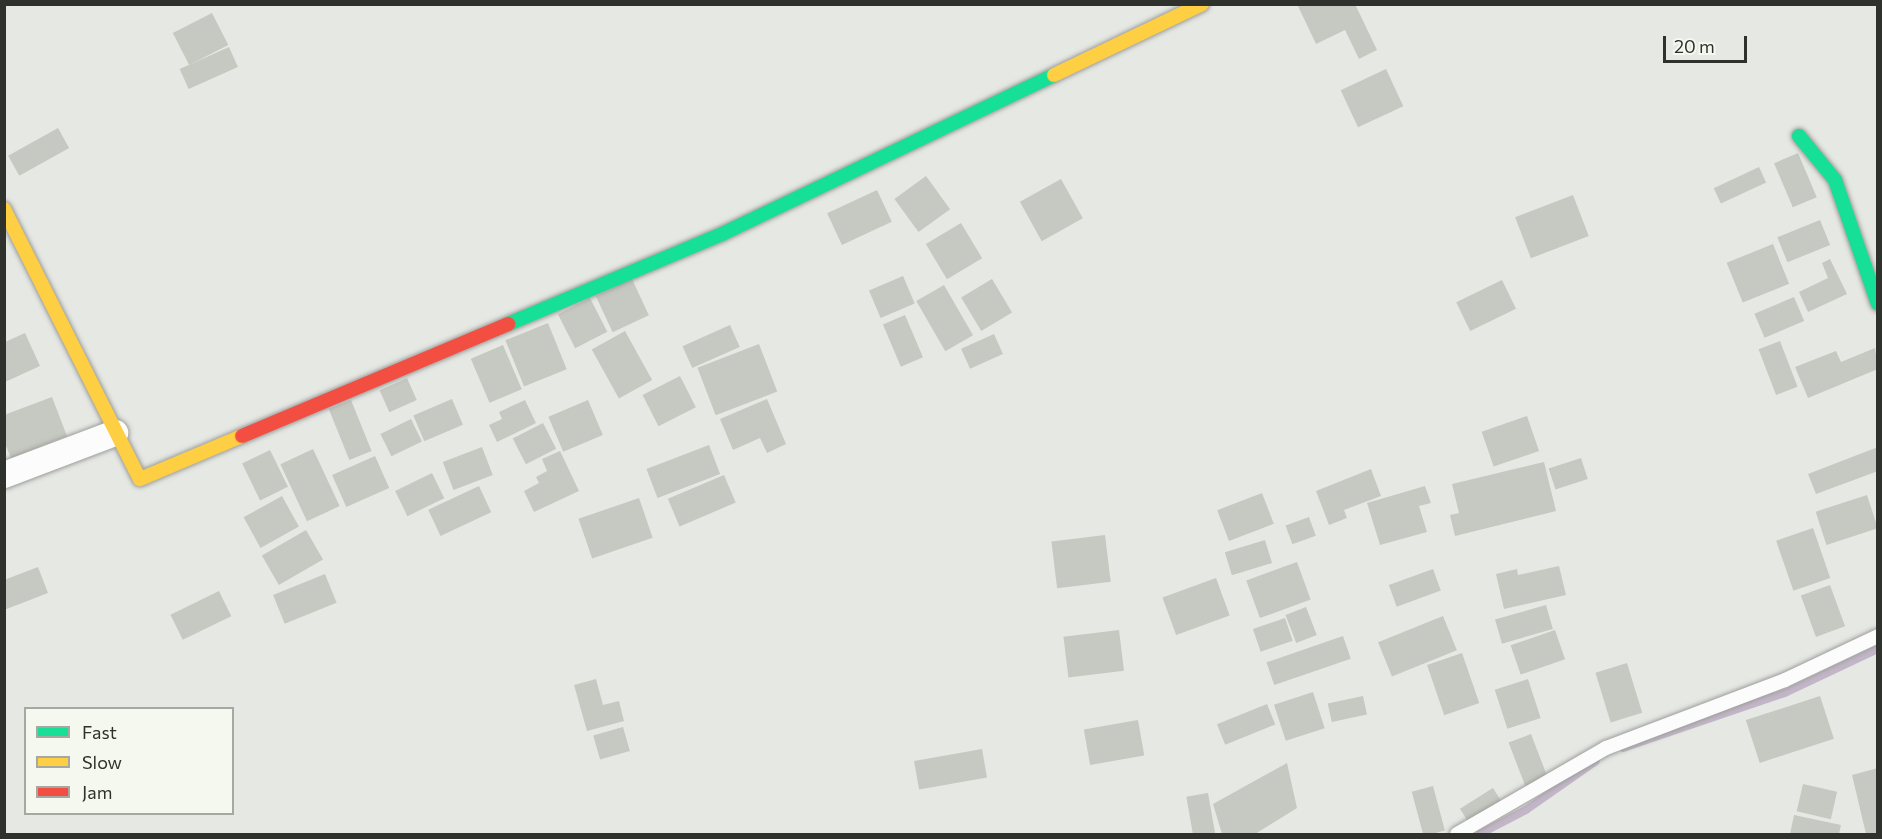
<!DOCTYPE html>
<html>
<head>
<meta charset="utf-8">
<style>
	body { margin:0 }
	#map { position:relative; width:1882px; height:839px; overflow:hidden; background:#e6e8e4; font-family:Commissioner,sans-serif }
	div>[style] { position:absolute }
	.stream>* { height:8px; margin:-4px; padding:0 4px; transform-origin:4px; border-radius:4px; background:#c3b6c9 }
	.building>* { inset:0; background:#c6c9c1; transform-origin:0 0 }
	.roads { filter:drop-shadow(0 0 2px #9d9e9b) drop-shadow(0 0 2px #9d9e9b) }
	.lane>* { height:14px; margin:-7px; padding:0 7px; transform-origin:7px; border-radius:7px; background:#fbfcfb }
	.street>* { height:26px; margin:-13px; padding:0 13px; transform-origin:13px; border-radius:13px; background:#fbfcfb }
	.fast>* { height:14px; margin:-7px; padding:0 7px; transform-origin:7px; border-radius:7px; background:#16e098 }
	.slow>* { height:14px; margin:-7px; padding:0 7px; transform-origin:7px; border-radius:7px; background:#ffcf43 }
	.jam>* { height:14px; margin:-7px; padding:0 7px; transform-origin:7px; border-radius:7px; background:#f24e42 }
	span { translate:-50% -50%; white-space:nowrap; text-align:center; line-height:1.15; -webkit-text-stroke:5px #f5f8ef; paint-order:stroke }
	.frame { position:absolute; inset:0; border:6px solid #2f312d; pointer-events:none }
	.legend { position:absolute; left:24px; top:707px; width:210px; height:108px; box-sizing:border-box; background:#f5f8ef; border:2px solid #a6a8a1; margin:0; padding:8px 10px; list-style:none; font-size:18px; color:#2f312d }
	.legend li { display:flex; align-items:center; gap:12px; height:30px }
	.legend b { width:30px; border:2px solid #a6a8a1 }
	.scale { position:absolute; left:1663px; top:36px; width:84px; height:27px; box-sizing:border-box; border:3px solid #2f312d; border-top:0; padding-left:8px; font-size:18px; line-height:21px; white-space:nowrap; color:#2f312d; -webkit-text-stroke:4px #f5f8ef; paint-order:stroke }
</style>
</head>
<body>
<div id="map">
	<div class="stream">
		<div style="left:1623px;top:748px;width:171px;rotate:-18.8deg"></div>
		<div style="left:1785px;top:693px;width:103px;rotate:-25.3deg"></div>
		<div style="left:1480px;top:834px;width:52px;rotate:-27.6deg"></div>
		<div style="left:1526px;top:810px;width:85px;rotate:-35deg"></div>
	</div>
	<div class="building">
		<div style="clip-path:polygon(1297px 4px,1355px 4px,1377px 50px,1359px 59px,1345px 30px,1316px 44px)"></div>
		<div style="left:212px;top:13px;width:36px;height:44px;rotate:63deg"></div>
		<div style="left:229px;top:47px;width:22px;height:54px;rotate:66deg"></div>
		<div style="left:1386px;top:69px;width:41px;height:50px;rotate:65deg"></div>
		<div style="left:58px;top:128px;width:23px;height:57px;rotate:61deg"></div>
		<div style="left:1798px;top:153px;width:48px;height:26px;rotate:67deg"></div>
		<div style="left:1759px;top:167px;width:17px;height:50px;rotate:65deg"></div>
		<div style="left:926px;top:176px;width:41px;height:39px;rotate:54deg"></div>
		<div style="left:1061px;top:179px;width:45px;height:47px;rotate:61deg"></div>
		<div style="left:877px;top:190px;width:35px;height:55px;rotate:65deg"></div>
		<div style="left:1573px;top:195px;width:44px;height:62px;rotate:69deg"></div>
		<div style="left:1820px;top:220px;width:27px;height:46px;rotate:68deg"></div>
		<div style="left:961px;top:223px;width:41px;height:41px;rotate:59deg"></div>
		<div style="left:1773px;top:244px;width:43px;height:50px;rotate:68deg"></div>
		<div style="clip-path:polygon(1830px 259px,1847px 294px,1808px 312px,1799px 292px,1828px 278px,1822px 263px)"></div>
		<div style="left:903px;top:276px;width:30px;height:37px;rotate:67deg"></div>
		<div style="left:632px;top:279px;width:40px;height:40px;rotate:65deg"></div>
		<div style="left:992px;top:279px;width:39px;height:36px;rotate:59deg"></div>
		<div style="left:1502px;top:280px;width:32px;height:51px;rotate:64deg"></div>
		<div style="left:944px;top:285px;width:58px;height:32px;rotate:60deg"></div>
		<div style="left:1794px;top:297px;width:26px;height:43px;rotate:67deg"></div>
		<div style="left:590px;top:298px;width:38px;height:36px;rotate:63deg"></div>
		<div style="left:905px;top:315px;width:46px;height:24px;rotate:67deg"></div>
		<div style="left:548px;top:323px;width:50px;height:46px;rotate:68deg"></div>
		<div style="left:730px;top:325px;width:24px;height:52px;rotate:66deg"></div>
		<div style="left:625px;top:331px;width:56px;height:38px;rotate:61deg"></div>
		<div style="clip-path:polygon(25px 333px,40px 366px,5px 382px,5px 342px)"></div>
		<div style="left:994px;top:334px;width:22px;height:36px;rotate:66deg"></div>
		<div style="left:1780px;top:341px;width:49px;height:23px;rotate:69deg"></div>
		<div style="left:759px;top:344px;width:51px;height:66px;rotate:69deg"></div>
		<div style="left:503px;top:345px;width:48px;height:35px;rotate:67deg"></div>
		<div style="clip-path:polygon(1875px 348px,1878px 369px,1808px 398px,1795px 367px,1836px 351px,1841px 362px)"></div>
		<div style="left:680px;top:376px;width:35px;height:42px;rotate:63deg"></div>
		<div style="left:407px;top:378px;width:24px;height:30px;rotate:66deg"></div>
		<div style="clip-path:polygon(52px 397px,67px 436px,11px 458px,4px 441px,4px 415px)"></div>
		<div style="left:452px;top:399px;width:28px;height:42px;rotate:67deg"></div>
		<div style="clip-path:polygon(767px 399px,786px 444px,767px 453px,760px 438px,733px 450px,720px 419px)"></div>
		<div style="left:351px;top:400px;width:55px;height:24px;rotate:68deg"></div>
		<div style="clip-path:polygon(525px 400px,536px 423px,497px 442px,489px 425px,502px 419px,499px 412px)"></div>
		<div style="left:588px;top:400px;width:38px;height:43px;rotate:67deg"></div>
		<div style="left:1527px;top:416px;width:37px;height:48px;rotate:71deg"></div>
		<div style="left:411px;top:419px;width:25px;height:34px;rotate:64deg"></div>
		<div style="left:543px;top:423px;width:29px;height:34px;rotate:63deg"></div>
		<div style="left:709px;top:445px;width:31px;height:67px;rotate:69deg"></div>
		<div style="left:482px;top:447px;width:30px;height:42px;rotate:69deg"></div>
		<div style="clip-path:polygon(1878px 447px,1878px 471px,1816px 494px,1808px 474px)"></div>
		<div style="left:313px;top:449px;width:63px;height:36px;rotate:65deg"></div>
		<div style="left:270px;top:450px;width:41px;height:31px;rotate:64deg"></div>
		<div style="clip-path:polygon(560px 451px,579px 491px,534px 512px,524px 491px,539px 483px,536px 477px,547px 471px,542px 459px)"></div>
		<div style="left:375px;top:456px;width:35px;height:47px;rotate:66deg"></div>
		<div style="left:1581px;top:458px;width:22px;height:34px;rotate:72deg"></div>
		<div style="clip-path:polygon(1544px 462px,1556px 511px,1455px 536px,1450px 515px,1459px 513px,1452px 484px)"></div>
		<div style="clip-path:polygon(1371px 469px,1381px 496px,1344px 510px,1347px 518px,1329px 525px,1316px 491px)"></div>
		<div style="left:432px;top:473px;width:28px;height:41px;rotate:64deg"></div>
		<div style="left:724px;top:475px;width:30px;height:61px;rotate:67deg"></div>
		<div style="left:479px;top:486px;width:29px;height:56px;rotate:65deg"></div>
		<div style="clip-path:polygon(1425px 486px,1431px 503px,1419px 506px,1427px 532px,1380px 545px,1367px 503px)"></div>
		<div style="left:1262px;top:493px;width:33px;height:48px;rotate:69deg"></div>
		<div style="left:1867px;top:495px;width:35px;height:54px;rotate:72deg"></div>
		<div style="left:282px;top:496px;width:35px;height:44px;rotate:61deg"></div>
		<div style="left:639px;top:498px;width:42px;height:64px;rotate:71deg"></div>
		<div style="left:1309px;top:517px;width:20px;height:25px;rotate:70deg"></div>
		<div style="left:1813px;top:528px;width:53px;height:39px;rotate:71deg"></div>
		<div style="left:306px;top:530px;width:34px;height:51px;rotate:60deg"></div>
		<div style="left:1105px;top:535px;width:47px;height:54px;rotate:83deg"></div>
		<div style="left:1265px;top:540px;width:24px;height:42px;rotate:73deg"></div>
		<div style="left:1297px;top:562px;width:40px;height:54px;rotate:70deg"></div>
		<div style="clip-path:polygon(1559px 566px,1566px 595px,1504px 609px,1496px 574px,1517px 569px,1518px 575px)"></div>
		<div style="clip-path:polygon(38px 567px,48px 593px,4px 610px,4px 580px)"></div>
		<div style="left:1433px;top:569px;width:23px;height:47px;rotate:70deg"></div>
		<div style="left:325px;top:574px;width:31px;height:56px;rotate:68deg"></div>
		<div style="left:1216px;top:578px;width:40px;height:57px;rotate:70deg"></div>
		<div style="left:1830px;top:585px;width:44px;height:31px;rotate:70deg"></div>
		<div style="left:219px;top:591px;width:28px;height:54px;rotate:64deg"></div>
		<div style="left:1546px;top:605px;width:25px;height:53px;rotate:74deg"></div>
		<div style="left:1306px;top:607px;width:30px;height:22px;rotate:69deg"></div>
		<div style="left:1443px;top:616px;width:37px;height:70px;rotate:68deg"></div>
		<div style="left:1285px;top:618px;width:24px;height:34px;rotate:71deg"></div>
		<div style="left:1119px;top:630px;width:41px;height:56px;rotate:83deg"></div>
		<div style="left:1555px;top:630px;width:31px;height:47px;rotate:71deg"></div>
		<div style="left:1343px;top:636px;width:24px;height:81px;rotate:71deg"></div>
		<div style="left:1462px;top:653px;width:53px;height:37px;rotate:71deg"></div>
		<div style="left:1627px;top:663px;width:52px;height:33px;rotate:73deg"></div>
		<div style="clip-path:polygon(596px 679px,603px 705px,619px 701px,624px 721px,587px 731px,574px 685px)"></div>
		<div style="left:1528px;top:679px;width:41px;height:35px;rotate:72deg"></div>
		<div style="left:1313px;top:692px;width:38px;height:41px;rotate:72deg"></div>
		<div style="left:1363px;top:696px;width:19px;height:36px;rotate:78deg"></div>
		<div style="left:1820px;top:696px;width:45px;height:78px;rotate:72deg"></div>
		<div style="left:1267px;top:704px;width:22px;height:54px;rotate:68deg"></div>
		<div style="left:1138px;top:720px;width:36px;height:55px;rotate:80deg"></div>
		<div style="left:623px;top:727px;width:25px;height:31px;rotate:74deg"></div>
		<div style="left:1531px;top:734px;width:49px;height:24px;rotate:69deg"></div>
		<div style="left:982px;top:749px;width:29px;height:69px;rotate:80deg"></div>
		<div style="clip-path:polygon(1287px 763px,1297px 808px,1255px 834px,1222px 834px,1213px 804px)"></div>
		<div style="clip-path:polygon(1878px 768px,1878px 834px,1866px 834px,1852px 775px)"></div>
		<div style="left:1803px;top:784px;width:35px;height:28px;rotate:13deg"></div>
		<div style="left:1433px;top:786px;width:46px;height:22px;rotate:75deg"></div>
		<div style="left:1493px;top:788px;width:19px;height:39px;rotate:58deg"></div>
		<div style="left:1208px;top:793px;width:42px;height:22px;rotate:80deg"></div>
		<div style="clip-path:polygon(1794px 815px,1841px 825px,1839px 834px,1790px 834px)"></div>
	</div>
	<div class="roads">
		<div class="lane">
			<div style="left:1457px;top:834px;width:172px;rotate:-30deg"></div>
			<div style="left:1606px;top:748px;width:191px;rotate:-20.8deg"></div>
			<div style="left:1785px;top:680px;width:103px;rotate:-25.3deg"></div>
		</div>
		<div class="street">
			<div style="left:4px;top:475px;width:119px;rotate:-20.7deg"></div>
		</div>
		<div class="fast">
			<div style="left:1799px;top:136px;width:57px;rotate:50.7deg"></div>
			<div style="left:1835px;top:180px;width:131px;rotate:70.9deg"></div>
			<div style="left:508px;top:324px;width:232px;rotate:-22.8deg"></div>
			<div style="left:722px;top:234px;width:368px;rotate:-25.6deg"></div>
		</div>
		<div class="slow">
			<div style="left:1054px;top:75px;width:164px;rotate:-25.6deg"></div>
			<div style="left:4px;top:209px;width:302px;rotate:63.3deg"></div>
			<div style="left:140px;top:479px;width:111px;rotate:-22.9deg"></div>
		</div>
		<div class="jam">
			<div style="left:242px;top:436px;width:289px;rotate:-22.8deg"></div>
		</div>
	</div>
	<div class="frame"></div>
	<ul class="legend">
	<li><b style="height:8px;background:#16e098"></b>Fast</li>
	<li><b style="height:8px;background:#ffcf43"></b>Slow</li>
	<li><b style="height:8px;background:#f24e42"></b>Jam</li>
	</ul>
	<div class="scale">20 m</div>
</div>
</body>
</html>
